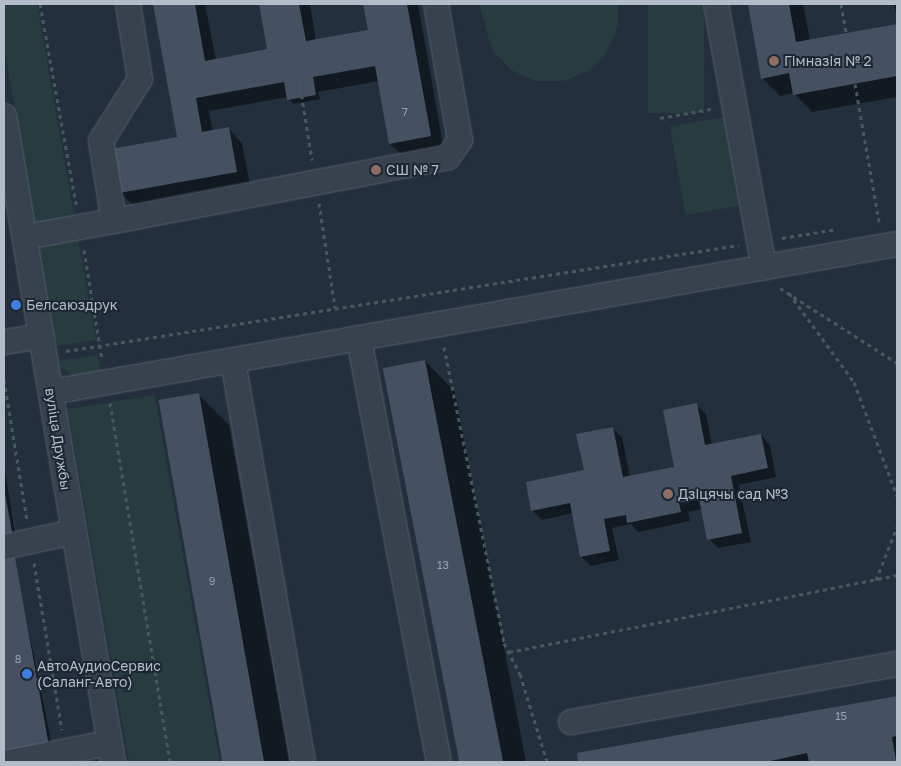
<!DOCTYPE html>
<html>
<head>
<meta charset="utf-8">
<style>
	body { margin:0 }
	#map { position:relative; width:901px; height:766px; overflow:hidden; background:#242f3e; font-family:"Golos Text",sans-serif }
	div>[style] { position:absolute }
	.green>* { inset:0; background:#263c3f; transform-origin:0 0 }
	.shadow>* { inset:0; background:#0007 }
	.building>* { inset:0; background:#455162; transform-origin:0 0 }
	.path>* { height:3px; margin-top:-1.5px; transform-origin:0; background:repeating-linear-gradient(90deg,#44595c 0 4px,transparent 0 8px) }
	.roads { filter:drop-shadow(0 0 1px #565f6c) drop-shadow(0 0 1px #565f6c) }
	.minor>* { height:24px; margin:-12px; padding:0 12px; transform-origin:12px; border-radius:12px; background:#38414e }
	.dots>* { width:14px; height:14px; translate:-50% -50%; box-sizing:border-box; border:2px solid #1d2633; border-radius:50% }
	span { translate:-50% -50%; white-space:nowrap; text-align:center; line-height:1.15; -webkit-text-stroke:4px #1d2633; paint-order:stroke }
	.number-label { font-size:11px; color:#98a1af }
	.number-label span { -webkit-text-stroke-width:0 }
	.poi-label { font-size:14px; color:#b4bcc9 }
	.left { translate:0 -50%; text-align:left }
	.street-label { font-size:14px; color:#b4bcc9 }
	.frame { position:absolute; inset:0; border:5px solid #b4bcc9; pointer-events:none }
</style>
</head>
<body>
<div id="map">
	<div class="green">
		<div style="clip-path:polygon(4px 4px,37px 4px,96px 340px,56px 346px,4px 46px)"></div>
		<div style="clip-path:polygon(479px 4px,618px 4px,618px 27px,607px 52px,588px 71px,563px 81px,535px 81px,511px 70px,492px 50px)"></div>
		<div style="left:648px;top:4px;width:56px;height:109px"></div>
		<div style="left:724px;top:117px;width:90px;height:55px;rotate:80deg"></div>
		<div style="clip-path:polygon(98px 355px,101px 373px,75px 377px,60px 367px,59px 361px)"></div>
		<div style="clip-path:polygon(155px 395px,155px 398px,220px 762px,129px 762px,68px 409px)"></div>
	</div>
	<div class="shadow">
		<div style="clip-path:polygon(154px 4px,205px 4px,216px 60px,268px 50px,260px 4px,310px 4px,316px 41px,369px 31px,365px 4px,418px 4px,444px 150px,404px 157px,390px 144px,379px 81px,318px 92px,320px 99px,293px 104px,288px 97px,209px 111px,213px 132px,229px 129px,242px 143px,250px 185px,134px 206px,120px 193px,178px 138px)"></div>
		<div style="clip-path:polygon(749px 4px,803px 4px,810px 41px,897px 25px,897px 97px,812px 112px,794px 93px,780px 96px,762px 78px)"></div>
		<div style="clip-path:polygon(894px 4px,897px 4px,897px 19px)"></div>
		<div style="clip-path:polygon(425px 361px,455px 392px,526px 762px,460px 762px,385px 369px)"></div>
		<div style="clip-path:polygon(199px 395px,229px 425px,290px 762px,225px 762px,160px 402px)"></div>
		<div style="clip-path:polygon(696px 405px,706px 414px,712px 445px,761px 435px,770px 445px,776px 477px,739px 485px,751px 542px,718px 548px,709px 539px,702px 509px,688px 512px,690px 521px,638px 532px,631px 524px,612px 528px,619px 560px,591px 566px,581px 556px,573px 513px,542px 520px,532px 510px,585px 471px,612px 428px,622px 437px,630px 477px,675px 468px)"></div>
		<div style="clip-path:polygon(4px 463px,16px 541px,4px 543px)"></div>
		<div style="clip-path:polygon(13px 553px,53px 750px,4px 759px,4px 555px)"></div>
		<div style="clip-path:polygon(897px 697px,897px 762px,579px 762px,578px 754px)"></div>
	</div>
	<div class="building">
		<div style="clip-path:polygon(153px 4px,195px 4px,205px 61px,267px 49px,259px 4px,299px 4px,306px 41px,368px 30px,363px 4px,407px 4px,431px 136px,389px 144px,375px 66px,313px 77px,316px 95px,287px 100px,284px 82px,196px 98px,202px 132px,229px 127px,237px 172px,119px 193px,111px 149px,177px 137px)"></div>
		<div style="clip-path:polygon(748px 4px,789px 4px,796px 42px,897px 24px,897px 76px,793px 95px,789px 73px,761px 79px)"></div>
		<div style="left:425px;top:360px;width:409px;height:43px;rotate:79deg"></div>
		<div style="left:199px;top:393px;width:375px;height:41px;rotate:80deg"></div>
		<div style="clip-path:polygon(697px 403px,705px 445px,761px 434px,768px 468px,731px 476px,742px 533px,707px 540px,699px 499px,679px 503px,681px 512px,627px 523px,626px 515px,604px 519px,610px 551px,580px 557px,570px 503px,531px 511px,526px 482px,584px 470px,576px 434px,613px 427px,623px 477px,674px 467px,663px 410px)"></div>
		<div style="clip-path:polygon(4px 488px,13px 537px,4px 539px)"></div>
		<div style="clip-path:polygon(14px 552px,49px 746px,4px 755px,4px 554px)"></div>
		<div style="clip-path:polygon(897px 696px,897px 736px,892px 737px,896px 761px,809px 762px,807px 753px,766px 762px,578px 762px,577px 753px)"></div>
	</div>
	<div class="path">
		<div style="left:40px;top:4px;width:204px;rotate:79.8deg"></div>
		<div style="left:841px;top:4px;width:29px;rotate:80deg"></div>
		<div style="left:299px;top:79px;width:82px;rotate:80.9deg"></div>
		<div style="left:855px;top:84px;width:140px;rotate:80.1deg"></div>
		<div style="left:660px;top:118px;width:52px;rotate:-10deg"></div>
		<div style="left:319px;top:203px;width:106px;rotate:81.3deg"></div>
		<div style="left:782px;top:238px;width:56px;rotate:-9.3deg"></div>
		<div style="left:84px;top:250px;width:111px;rotate:80.7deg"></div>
		<div style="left:780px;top:288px;width:139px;rotate:32.7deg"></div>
		<div style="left:789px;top:293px;width:110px;rotate:53.9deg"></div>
		<div style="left:854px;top:382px;width:122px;rotate:69.3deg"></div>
		<div style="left:444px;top:347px;width:302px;rotate:78.5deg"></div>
		<div style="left:504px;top:643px;width:35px;rotate:63deg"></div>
		<div style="left:520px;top:674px;width:92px;rotate:72.9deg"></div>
		<div style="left:66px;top:351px;width:681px;rotate:-8.95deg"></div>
		<div style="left:4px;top:380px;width:142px;rotate:80.7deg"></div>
		<div style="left:110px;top:403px;width:364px;rotate:80.5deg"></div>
		<div style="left:34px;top:563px;width:169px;rotate:80.5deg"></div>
		<div style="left:876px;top:580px;width:57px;rotate:-68.4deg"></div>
		<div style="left:509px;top:652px;width:396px;rotate:-11.2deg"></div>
		<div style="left:793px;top:762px;width:7px"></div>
	</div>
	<div class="roads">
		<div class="minor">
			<div style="left:716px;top:4px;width:268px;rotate:79.7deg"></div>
			<div style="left:4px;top:116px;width:655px;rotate:80.42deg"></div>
			<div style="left:114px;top:221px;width:340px;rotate:-10.8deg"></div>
			<div style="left:448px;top:157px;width:21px;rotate:-55deg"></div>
			<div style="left:460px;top:140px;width:138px;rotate:-100deg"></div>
			<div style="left:25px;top:237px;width:90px;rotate:-10.2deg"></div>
			<div style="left:114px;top:221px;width:81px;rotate:-99.2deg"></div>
			<div style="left:101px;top:141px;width:73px;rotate:-57.8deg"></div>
			<div style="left:140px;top:79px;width:76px;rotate:-99.1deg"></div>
			<div style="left:359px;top:339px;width:430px;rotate:79.3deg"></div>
			<div style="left:4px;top:342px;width:38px;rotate:-9deg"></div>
			<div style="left:233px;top:361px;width:407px;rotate:80.1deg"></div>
			<div style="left:51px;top:392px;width:859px;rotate:-9.92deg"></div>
			<div style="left:4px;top:547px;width:71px;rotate:-12.3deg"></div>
			<div style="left:571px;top:722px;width:331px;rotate:-10.1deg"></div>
			<div style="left:10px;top:762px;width:101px;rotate:-10.9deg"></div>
		</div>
	</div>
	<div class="dots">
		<div style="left:774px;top:61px;background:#8d6e63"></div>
		<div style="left:376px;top:170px;background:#8d6e63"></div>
		<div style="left:16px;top:305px;background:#3f7fe0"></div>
		<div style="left:668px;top:494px;background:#8d6e63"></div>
		<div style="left:27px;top:674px;background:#3f7fe0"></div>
	</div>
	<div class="number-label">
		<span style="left:405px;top:112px">7</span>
		<span style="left:443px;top:565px">13</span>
		<span style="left:212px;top:581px">9</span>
		<span style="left:18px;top:659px">8</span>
		<span style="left:841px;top:716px">15</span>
	</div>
	<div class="poi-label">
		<span class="left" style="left:784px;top:61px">Гімназія № 2</span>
		<span class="left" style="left:386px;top:170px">СШ № 7</span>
		<span class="left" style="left:26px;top:305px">Белсаюздрук</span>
		<span class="left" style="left:678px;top:494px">Дзіцячы сад №3</span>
		<span class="left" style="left:37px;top:674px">АвтоАудиоСервис<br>(Саланг-Авто)</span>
	</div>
	<div class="street-label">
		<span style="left:58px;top:439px;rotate:81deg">вуліца Дружбы</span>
	</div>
	<div class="frame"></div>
</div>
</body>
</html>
